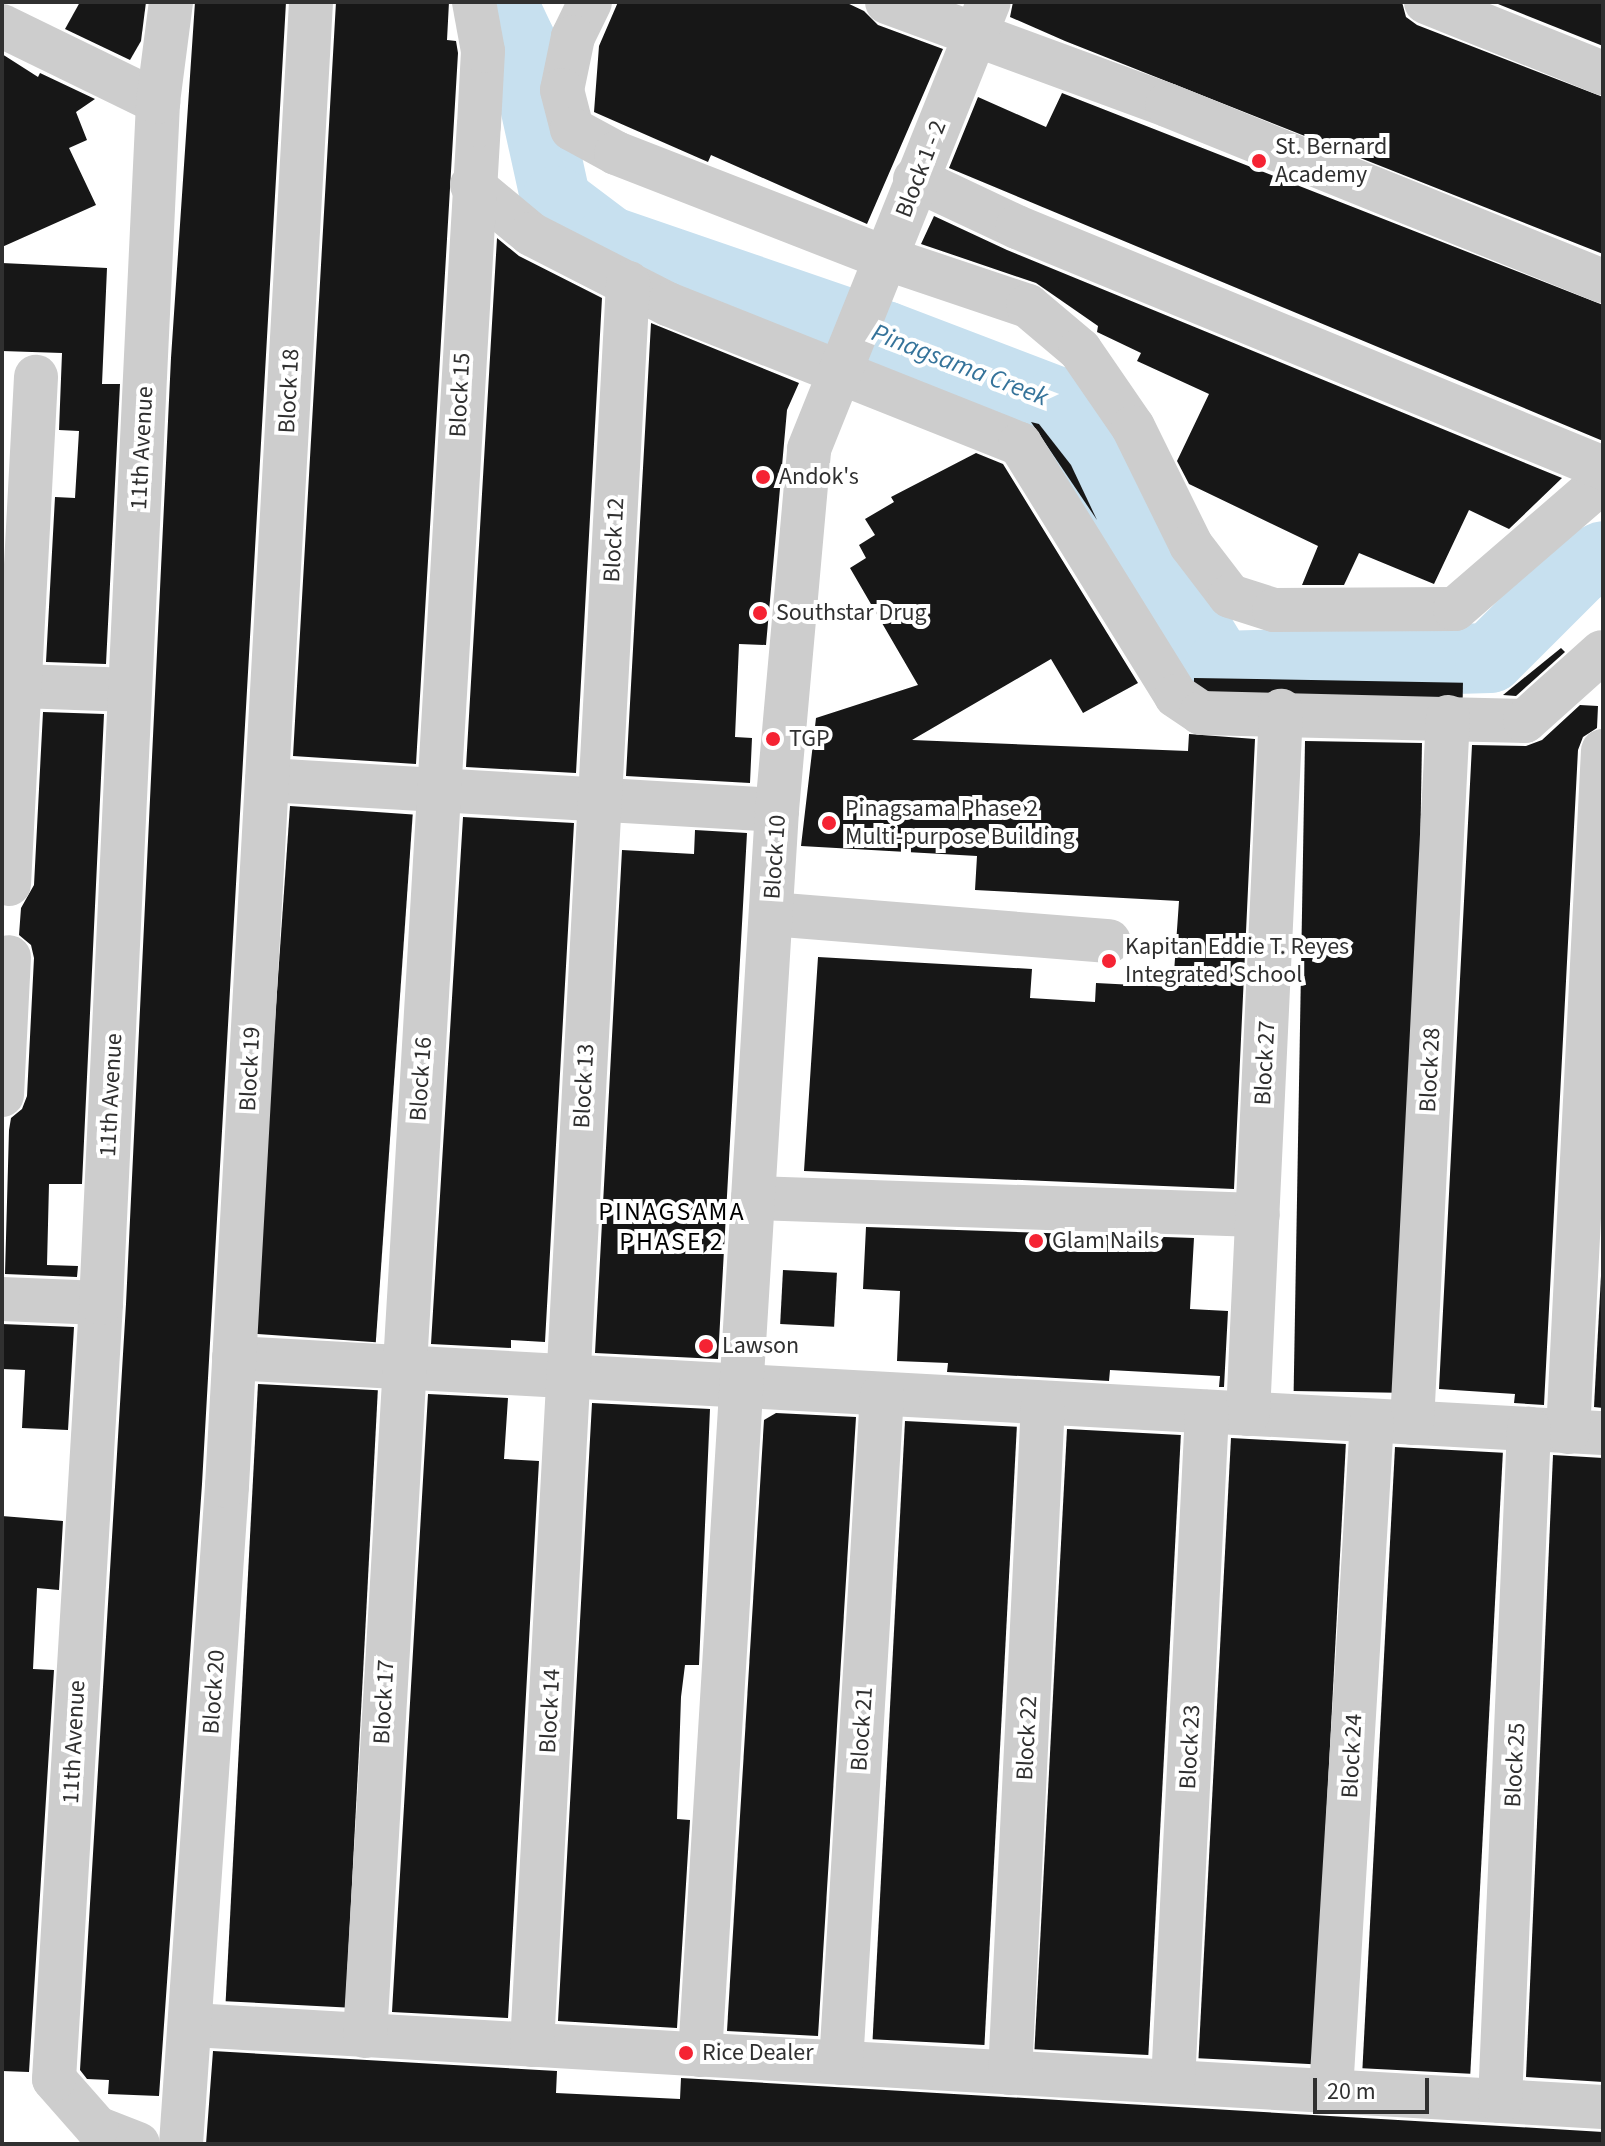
<!DOCTYPE html>
<html>
<head>
<meta charset="utf-8">
<style>
	body { margin:0 }
	#map { position:relative; width:1605px; height:2146px; overflow:hidden; background:#fff; font-family:"Source Sans 3",sans-serif }
	div>[style] { position:absolute }
	.river>* { height:70px; margin:-35px; padding:0 35px; transform-origin:35px; border-radius:35px; background:#c7e0ef }
	.building>* { inset:0; background:#171717; transform-origin:0 0 }
	.minor>* { height:44px; margin:-22px; padding:0 22px; transform-origin:22px; border-radius:22px; background:#cdcdcd }
	.dots>* { width:22px; height:22px; translate:-50% -50%; box-sizing:border-box; border:4px solid #fff; border-radius:50% }
	span { translate:-50% -50%; white-space:nowrap; text-align:center; line-height:1.15; -webkit-text-stroke:8px #fff; paint-order:stroke }
	.poi-label { font-size:24px; color:#303030 }
	.left { translate:0 -50%; text-align:left }
	.street-label { font-size:24px; color:#303030 }
	.water-label { font-size:26px; color:#35739a; font-style:italic }
	.neighbourhood-label { font-size:26px; color:#000; letter-spacing:2px }
	.frame { position:absolute; inset:0; border:4px solid #303030; pointer-events:none }
	.scale { position:absolute; left:1313px; top:2078px; width:116px; height:36px; box-sizing:border-box; border:4px solid #303030; border-top:0; padding-left:10px; font-size:24px; line-height:28px; white-space:nowrap; color:#303030; -webkit-text-stroke:6px #fff; paint-order:stroke }
</style>
</head>
<body>
<div id="map">
	<div class="river">
		<div style="left:502px;top:2px;width:44px;rotate:64.6deg"></div>
		<div style="left:521px;top:42px;width:163px;rotate:77.6deg"></div>
		<div style="left:556px;top:201px;width:66px;rotate:37deg"></div>
		<div style="left:609px;top:241px;width:292px;rotate:19deg"></div>
		<div style="left:885px;top:336px;width:185px;rotate:20.9deg"></div>
		<div style="left:1058px;top:402px;width:310px;rotate:58.5deg"></div>
		<div style="left:1220px;top:666px;width:270px;rotate:-1.7deg"></div>
		<div style="left:1490px;top:658px;width:126px;rotate:-45deg"></div>
		<div style="left:1579px;top:569px;width:27px;rotate:-28deg"></div>
	</div>
	<div class="building">
		<div style="clip-path:polygon(80px 2px,146px 2px,141px 41px,130px 60px,65px 29px)"></div>
		<div style="clip-path:polygon(195px 2px,286px 2px,202px 1484px,159px 2096px,108px 2094px,109px 2080px,87px 2079px,80px 2070px,126px 1304px,171px 358px)"></div>
		<div style="clip-path:polygon(336px 2px,449px 2px,447px 40px,456px 41px,458px 53px,416px 764px,293px 756px)"></div>
		<div style="clip-path:polygon(618px 2px,845px 2px,864px 11px,878px 25px,943px 49px,867px 224px,711px 155px,708px 162px,594px 112px,599px 46px)"></div>
		<div style="clip-path:polygon(1013px 2px,1402px 2px,1406px 17px,1417px 25px,1603px 97px,1603px 254px,1065px 41px,1010px 17px)"></div>
		<div style="clip-path:polygon(1493px 2px,1603px 2px,1603px 46px)"></div>
		<div style="clip-path:polygon(2px 54px,38px 77px,40px 73px,95px 99px,76px 112px,87px 140px,69px 148px,96px 205px,2px 247px)"></div>
		<div style="clip-path:polygon(1062px 93px,1603px 305px,1603px 441px,949px 168px,978px 97px,1046px 127px)"></div>
		<div style="clip-path:polygon(934px 216px,1007px 250px,1562px 478px,1509px 529px,1469px 510px,1434px 584px,1359px 553px,1344px 585px,1302px 585px,1318px 546px,1189px 484px,1177px 461px,1209px 394px,1137px 361px,1141px 353px,1097px 332px,1098px 326px,1036px 283px,921px 244px)"></div>
		<div style="clip-path:polygon(497px 238px,519px 256px,602px 298px,576px 773px,466px 767px)"></div>
		<div style="clip-path:polygon(2px 263px,107px 268px,102px 384px,120px 384px,106px 664px,46px 662px,55px 497px,75px 498px,79px 431px,59px 430px,62px 353px,2px 351px)"></div>
		<div style="clip-path:polygon(651px 323px,799px 383px,787px 410px,766px 645px,739px 644px,735px 737px,752px 738px,750px 783px,626px 776px)"></div>
		<div style="clip-path:polygon(1031px 422px,1039px 424px,1071px 465px,1097px 520px)"></div>
		<div style="clip-path:polygon(976px 453px,1003px 464px,1138px 683px,1083px 713px,1051px 659px,912px 740px,1188px 751px,1189px 734px,1255px 739px,1234px 1189px,804px 1171px,818px 957px,1032px 969px,1030px 998px,1095px 1002px,1096px 983px,1173px 987px,1179px 901px,975px 890px,977px 856px,801px 846px,816px 718px,918px 685px,850px 568px,866px 558px,859px 545px,875px 535px,865px 519px,894px 502px,891px 497px)"></div>
		<div style="clip-path:polygon(1561px 648px,1565px 652px,1516px 696px,1503px 695px)"></div>
		<div style="left:1194px;top:678px;width:269px;height:18px;rotate:1deg"></div>
		<div style="clip-path:polygon(1580px 705px,1598px 706px,1597px 728px,1583px 737px,1578px 750px,1544px 1405px,1514px 1403px,1515px 1394px,1439px 1389px,1472px 745px,1526px 746px,1542px 740px)"></div>
		<div style="clip-path:polygon(43px 712px,104px 714px,82px 1184px,49px 1184px,47px 1265px,78px 1266px,77px 1277px,5px 1274px,9px 1130px,11px 1118px,22px 1109px,27px 1096px,34px 958px,31px 945px,19px 935px,21px 908px,34px 885px)"></div>
		<div style="left:1305px;top:741px;width:117px;height:650px;rotate:1deg"></div>
		<div style="left:290px;top:806px;width:123px;height:529px;rotate:4deg"></div>
		<div style="clip-path:polygon(463px 817px,574px 823px,545px 1342px,511px 1340px,511px 1348px,431px 1344px)"></div>
		<div style="clip-path:polygon(695px 830px,747px 833px,718px 1359px,595px 1353px,622px 850px,694px 854px)"></div>
		<div style="clip-path:polygon(866px 1227px,1194px 1238px,1190px 1309px,1228px 1311px,1224px 1387px,1219px 1387px,1220px 1376px,1110px 1370px,1109px 1381px,947px 1372px,948px 1363px,897px 1361px,900px 1291px,863px 1289px)"></div>
		<div style="clip-path:polygon(1603px 1238px,1603px 1408px,1594px 1407px)"></div>
		<div style="left:783px;top:1270px;width:54px;height:54px;rotate:3deg"></div>
		<div style="clip-path:polygon(2px 1324px,74px 1327px,68px 1430px,22px 1428px,25px 1370px,2px 1369px)"></div>
		<div style="left:258px;top:1384px;width:120px;height:618px;rotate:3deg"></div>
		<div style="clip-path:polygon(428px 1394px,508px 1398px,504px 1459px,539px 1461px,508px 2018px,392px 2012px)"></div>
		<div style="clip-path:polygon(592px 1403px,710px 1409px,699px 1665px,685px 1665px,681px 1697px,677px 1819px,690px 1820px,677px 2028px,558px 2021px)"></div>
		<div style="clip-path:polygon(776px 1413px,856px 1417px,818px 2036px,727px 2031px,764px 1420px)"></div>
		<div style="left:905px;top:1421px;width:112px;height:619px;rotate:3deg"></div>
		<div style="left:1067px;top:1429px;width:114px;height:621px;rotate:3deg"></div>
		<div style="left:1231px;top:1438px;width:115px;height:621px;rotate:3deg"></div>
		<div style="left:1395px;top:1447px;width:108px;height:622px;rotate:3deg"></div>
		<div style="clip-path:polygon(1553px 1455px,1603px 1458px,1603px 2082px,1526px 2077px)"></div>
		<div style="clip-path:polygon(2px 1516px,63px 1521px,59px 1590px,37px 1588px,33px 1669px,54px 1670px,29px 2072px,2px 2071px)"></div>
		<div style="clip-path:polygon(213px 2051px,557px 2071px,556px 2093px,680px 2099px,681px 2078px,1603px 2132px,1603px 2144px,206px 2144px)"></div>
	</div>
	<div class="minor">
		<div style="left:590px;top:2px;width:39px;rotate:116deg"></div>
		<div style="left:573px;top:37px;width:54px;rotate:101.7deg"></div>
		<div style="left:562px;top:90px;width:40px;rotate:75.6deg"></div>
		<div style="left:572px;top:129px;width:50px;rotate:28.6deg"></div>
		<div style="left:616px;top:153px;width:292px;rotate:21.3deg"></div>
		<div style="left:888px;top:259px;width:148px;rotate:18.6deg"></div>
		<div style="left:1028px;top:306px;width:68px;rotate:40.2deg"></div>
		<div style="left:1080px;top:350px;width:93px;rotate:55.5deg"></div>
		<div style="left:1133px;top:427px;width:131px;rotate:63.8deg"></div>
		<div style="left:1191px;top:545px;width:64px;rotate:52.6deg"></div>
		<div style="left:1230px;top:596px;width:46px;rotate:17.7deg"></div>
		<div style="left:1274px;top:610px;width:181px;rotate:-0.3deg"></div>
		<div style="left:1455px;top:609px;width:196px;rotate:-40.9deg"></div>
		<div style="left:887px;top:2px;width:298px;rotate:20.2deg"></div>
		<div style="left:1167px;top:105px;width:470px;rotate:22deg"></div>
		<div style="left:1426px;top:2px;width:191px;rotate:21.9deg"></div>
		<div style="left:2px;top:26px;width:174px;rotate:26deg"></div>
		<div style="left:915px;top:179px;width:113px;rotate:25.2deg"></div>
		<div style="left:1017px;top:227px;width:634px;rotate:22.36deg"></div>
		<div style="left:472px;top:185px;width:77px;rotate:39.7deg"></div>
		<div style="left:531px;top:234px;width:154px;rotate:27.1deg"></div>
		<div style="left:668px;top:304px;width:379px;rotate:21.7deg"></div>
		<div style="left:1020px;top:444px;width:296px;rotate:58.2deg"></div>
		<div style="left:1176px;top:696px;width:30px;rotate:34deg"></div>
		<div style="left:1201px;top:713px;width:324px;rotate:1.4deg"></div>
		<div style="left:1525px;top:721px;width:103px;rotate:-41.9deg"></div>
		<div style="left:21px;top:686px;width:109px;rotate:2.1deg"></div>
		<div style="left:267px;top:780px;width:511px;rotate:3.37deg"></div>
		<div style="left:9px;top:884px;width:508px;rotate:-86.95deg"></div>
		<div style="left:771px;top:914px;width:339px;rotate:4.6deg"></div>
		<div style="left:2px;top:1095px;width:138px;rotate:-87.1deg"></div>
		<div style="left:753px;top:1198px;width:505px;rotate:1.93deg"></div>
		<div style="left:2px;top:1299px;width:99px;rotate:2.3deg"></div>
		<div style="left:234px;top:1358px;width:1371px;rotate:3.14deg"></div>
		<div style="left:1248px;top:1414px;width:704px;rotate:-87.31deg"></div>
		<div style="left:1412px;top:1423px;width:707px;rotate:-87.08deg"></div>
		<div style="left:1568px;top:1432px;width:682px;rotate:-87.06deg"></div>
		<div style="left:193px;top:2025px;width:1412px;rotate:3.33deg"></div>
		<div style="left:365px;top:2036px;width:1914px;rotate:-86.59deg"></div>
		<div style="left:479px;top:125px;width:74px;rotate:-86.9deg"></div>
		<div style="left:483px;top:51px;width:50px;rotate:-100.4deg"></div>
		<div style="left:532px;top:2045px;width:1765px;rotate:-86.88deg"></div>
		<div style="left:700px;top:2055px;width:1247px;rotate:-86.46deg"></div>
		<div style="left:777px;top:810px;width:362px;rotate:-84.9deg"></div>
		<div style="left:809px;top:449px;width:482px;rotate:-68.1deg"></div>
		<div style="left:841px;top:2063px;width:669px;rotate:-86.49deg"></div>
		<div style="left:1010px;top:2073px;width:670px;rotate:-87.18deg"></div>
		<div style="left:1173px;top:2082px;width:671px;rotate:-87.09deg"></div>
		<div style="left:1331px;top:2091px;width:671px;rotate:-86.5deg"></div>
		<div style="left:1500px;top:2101px;width:673px;rotate:-87.53deg"></div>
		<div style="left:138px;top:2144px;width:44px;rotate:-158.7deg"></div>
		<div style="left:97px;top:2128px;width:65px;rotate:-131.3deg"></div>
		<div style="left:54px;top:2079px;width:777px;rotate:-86.53deg"></div>
		<div style="left:101px;top:1303px;width:1202px;rotate:-87.28deg"></div>
		<div style="left:158px;top:102px;width:101px;rotate:-82.6deg"></div>
		<div style="left:181px;top:2144px;width:660px;rotate:-86deg"></div>
		<div style="left:227px;top:1486px;width:1486px;rotate:-86.76deg"></div>
	</div>
	<div class="dots">
		<div style="left:1259px;top:161px;background:#f52333"></div>
		<div style="left:763px;top:477px;background:#f52333"></div>
		<div style="left:760px;top:613px;background:#f52333"></div>
		<div style="left:773px;top:739px;background:#f52333"></div>
		<div style="left:829px;top:823px;background:#f52333"></div>
		<div style="left:1109px;top:961px;background:#f52333"></div>
		<div style="left:1036px;top:1241px;background:#f52333"></div>
		<div style="left:706px;top:1346px;background:#f52333"></div>
		<div style="left:686px;top:2053px;background:#f52333"></div>
	</div>
	<div class="poi-label">
		<span class="left" style="left:1275px;top:161px">St. Bernard<br>Academy</span>
		<span class="left" style="left:779px;top:477px">Andok's</span>
		<span class="left" style="left:776px;top:613px">Southstar Drug</span>
		<span class="left" style="left:789px;top:739px">TGP</span>
		<span class="left" style="left:845px;top:823px">Pinagsama Phase 2<br>Multi-purpose Building</span>
		<span class="left" style="left:1125px;top:961px">Kapitan Eddie T. Reyes<br>Integrated School</span>
		<span class="left" style="left:1052px;top:1241px">Glam Nails</span>
		<span class="left" style="left:722px;top:1346px">Lawson</span>
		<span class="left" style="left:702px;top:2053px">Rice Dealer</span>
	</div>
	<div class="street-label">
		<span style="left:921px;top:169px;rotate:-69deg">Block 1 - 2</span>
		<span style="left:289px;top:391px;rotate:-87deg">Block 18</span>
		<span style="left:460px;top:395px;rotate:-87deg">Block 15</span>
		<span style="left:142px;top:448px;rotate:-87deg">11th Avenue</span>
		<span style="left:614px;top:540px;rotate:-87deg">Block 12</span>
		<span style="left:775px;top:857px;rotate:-86deg">Block 10</span>
		<span style="left:1265px;top:1063px;rotate:-87deg">Block 27</span>
		<span style="left:250px;top:1069px;rotate:-87deg">Block 19</span>
		<span style="left:1430px;top:1070px;rotate:-87deg">Block 28</span>
		<span style="left:421px;top:1079px;rotate:-86deg">Block 16</span>
		<span style="left:584px;top:1086px;rotate:-87deg">Block 13</span>
		<span style="left:111px;top:1095px;rotate:-87deg">11th Avenue</span>
		<span style="left:214px;top:1692px;rotate:-86deg">Block 20</span>
		<span style="left:384px;top:1702px;rotate:-87deg">Block 17</span>
		<span style="left:550px;top:1711px;rotate:-87deg">Block 14</span>
		<span style="left:862px;top:1729px;rotate:-86deg">Block 21</span>
		<span style="left:1027px;top:1738px;rotate:-87deg">Block 22</span>
		<span style="left:74px;top:1742px;rotate:-87deg">11th Avenue</span>
		<span style="left:1190px;top:1747px;rotate:-87deg">Block 23</span>
		<span style="left:1352px;top:1756px;rotate:-87deg">Block 24</span>
		<span style="left:1515px;top:1765px;rotate:-87deg">Block 25</span>
	</div>
	<div class="water-label">
		<span style="left:960px;top:365px;rotate:21deg">Pinagsama Creek</span>
	</div>
	<div class="neighbourhood-label">
		<span style="left:672px;top:1227px">PINAGSAMA<br>PHASE 2</span>
	</div>
	<div class="frame"></div>
	<div class="scale">20 m</div>
</div>
</body>
</html>
